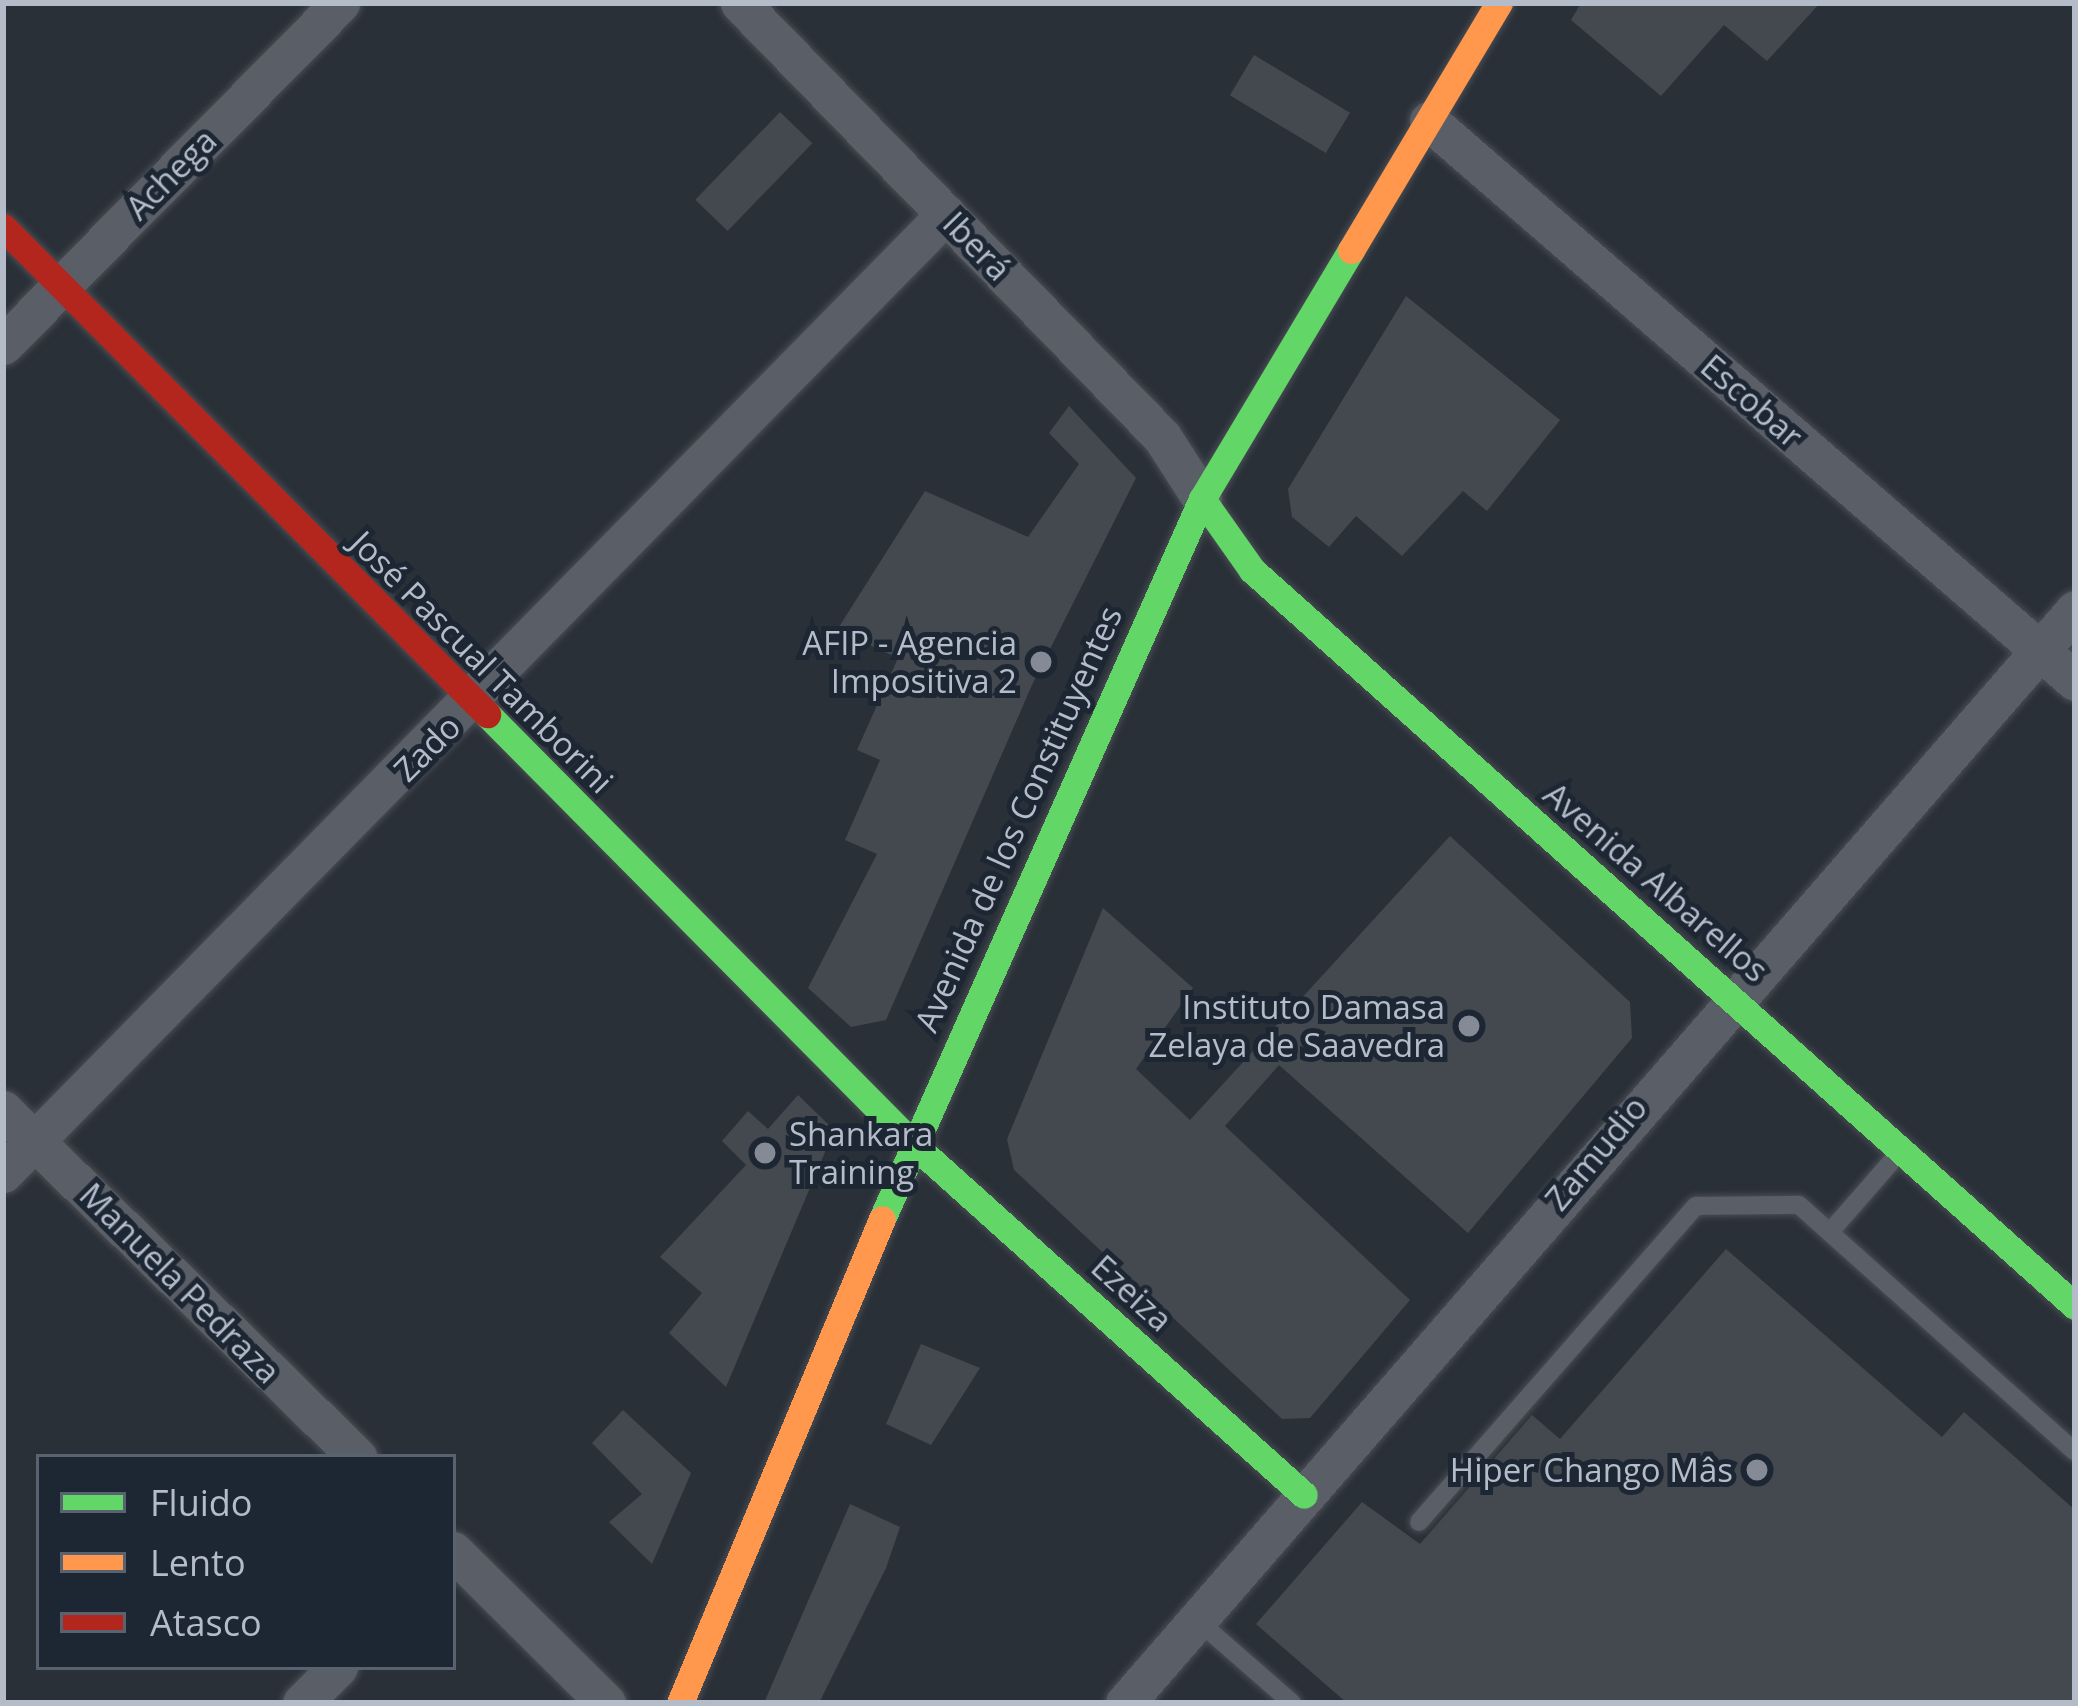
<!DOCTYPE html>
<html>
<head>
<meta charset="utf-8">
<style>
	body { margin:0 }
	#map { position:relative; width:2078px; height:1706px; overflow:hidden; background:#2a3038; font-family:"Open Sans",sans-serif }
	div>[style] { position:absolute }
	.building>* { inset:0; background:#444950; transform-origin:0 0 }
	.roads { filter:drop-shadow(0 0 3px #484c53) drop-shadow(0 0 3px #484c53) }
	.lane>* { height:18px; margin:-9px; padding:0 9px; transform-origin:9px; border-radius:9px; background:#5a5e66 }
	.street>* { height:39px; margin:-19.5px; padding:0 19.5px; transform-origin:19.5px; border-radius:19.5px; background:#5a5e66 }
	.fast>* { height:27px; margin:-13.5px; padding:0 13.5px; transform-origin:13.5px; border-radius:13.5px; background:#63d668 }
	.slow>* { height:27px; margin:-13.5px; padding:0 13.5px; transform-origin:13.5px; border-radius:13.5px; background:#ff974d }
	.jam>* { height:27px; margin:-13.5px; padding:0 13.5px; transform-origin:13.5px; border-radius:13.5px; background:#b3261e }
	.dots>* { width:33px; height:33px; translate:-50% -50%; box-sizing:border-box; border:6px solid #1d2633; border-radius:50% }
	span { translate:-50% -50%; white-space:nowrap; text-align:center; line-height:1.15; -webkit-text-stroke:10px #1d2633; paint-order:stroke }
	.street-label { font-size:33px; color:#b4bcc9 }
	.poi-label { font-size:33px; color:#b4bcc9 }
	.right { translate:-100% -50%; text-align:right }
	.left { translate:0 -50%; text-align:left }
	.frame { position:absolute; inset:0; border:6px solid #b4bcc9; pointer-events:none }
	.legend { position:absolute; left:36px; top:1454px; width:420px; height:216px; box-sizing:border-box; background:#1d2633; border:3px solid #59626f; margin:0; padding:15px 21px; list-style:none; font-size:36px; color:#b4bcc9 }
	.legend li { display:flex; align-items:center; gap:24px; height:60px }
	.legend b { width:60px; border:3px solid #59626f }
</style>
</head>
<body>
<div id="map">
	<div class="building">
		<div style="clip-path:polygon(1581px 3px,1820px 3px,1767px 61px,1724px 25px,1661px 96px,1571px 20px)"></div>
		<div style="left:1254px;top:55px;width:112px;height:47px;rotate:31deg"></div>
		<div style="left:780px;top:112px;width:45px;height:122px;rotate:44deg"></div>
		<div style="clip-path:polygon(1406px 296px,1560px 420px,1487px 511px,1463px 491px,1402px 556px,1356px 516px,1329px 547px,1292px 517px,1288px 489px)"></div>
		<div style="clip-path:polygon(1069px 406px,1136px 478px,1032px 685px,886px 1020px,851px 1027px,808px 988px,877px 854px,845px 840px,880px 760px,857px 750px,898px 658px,837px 630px,925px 491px,1028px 537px,1079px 464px,1049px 433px)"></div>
		<div style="clip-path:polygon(1450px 836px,1630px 1002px,1632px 1038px,1468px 1233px,1279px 1065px,1225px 1126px,1410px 1300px,1310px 1418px,1282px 1419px,1014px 1170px,1007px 1139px,1103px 908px,1193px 988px,1136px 1069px,1190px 1120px)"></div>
		<div style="clip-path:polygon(798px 1095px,828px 1124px,828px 1145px,726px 1387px,669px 1333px,702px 1293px,660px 1257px,746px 1165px,722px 1141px,748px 1111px,768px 1129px)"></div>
		<div style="clip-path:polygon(1726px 1249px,1942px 1437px,1964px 1412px,2075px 1510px,2075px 1703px,1347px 1703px,1256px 1624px,1362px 1502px,1420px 1544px,1532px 1415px,1560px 1439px)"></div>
		<div style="clip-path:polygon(921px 1344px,980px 1368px,931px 1445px,886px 1424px)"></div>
		<div style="clip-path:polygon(623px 1410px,691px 1473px,652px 1564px,609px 1522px,642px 1494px,592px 1443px)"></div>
		<div style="clip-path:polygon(850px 1504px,900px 1527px,886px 1568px,819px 1703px,764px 1703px)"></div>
	</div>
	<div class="roads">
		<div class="lane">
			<div style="left:1830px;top:1232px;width:103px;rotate:-48.9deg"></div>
			<div style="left:1419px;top:1522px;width:420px;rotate:-48.8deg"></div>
			<div style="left:1696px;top:1206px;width:103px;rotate:-0.6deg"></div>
			<div style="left:1799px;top:1205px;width:370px;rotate:41.8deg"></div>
			<div style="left:1197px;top:1620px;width:126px;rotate:41.1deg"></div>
		</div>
		<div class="street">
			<div style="left:740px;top:3px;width:605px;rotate:45.8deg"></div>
			<div style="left:1162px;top:437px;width:74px;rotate:57.2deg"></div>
			<div style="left:1429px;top:121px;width:855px;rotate:40.92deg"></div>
			<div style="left:3px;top:345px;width:480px;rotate:-45.4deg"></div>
			<div style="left:3px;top:1110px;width:496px;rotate:44.4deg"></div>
			<div style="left:3px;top:1173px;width:1345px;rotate:-45.48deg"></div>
			<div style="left:453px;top:1551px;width:216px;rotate:44.8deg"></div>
			<div style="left:302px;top:1703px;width:51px;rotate:-45deg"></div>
			<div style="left:1125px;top:1703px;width:1448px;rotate:-49deg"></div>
		</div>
		<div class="fast">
			<div style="left:1202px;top:499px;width:87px;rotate:54.8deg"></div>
			<div style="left:1252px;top:570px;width:1104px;rotate:41.81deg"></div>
			<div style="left:487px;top:714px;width:605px;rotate:45.27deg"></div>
			<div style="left:913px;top:1144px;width:525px;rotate:41.91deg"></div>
			<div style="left:882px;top:1219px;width:788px;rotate:-66.04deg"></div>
			<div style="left:1202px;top:499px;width:290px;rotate:-59.1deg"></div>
		</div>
		<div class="slow">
			<div style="left:1351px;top:250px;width:288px;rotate:-59.1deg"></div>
			<div style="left:680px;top:1703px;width:524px;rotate:-67.35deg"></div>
		</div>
		<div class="jam">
			<div style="left:3px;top:227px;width:687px;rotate:45.18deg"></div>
		</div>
	</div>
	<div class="dots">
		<div style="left:1041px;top:662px;background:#848b96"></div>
		<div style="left:1469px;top:1026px;background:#848b96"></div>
		<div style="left:765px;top:1153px;background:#848b96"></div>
		<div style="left:1757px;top:1470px;background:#848b96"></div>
	</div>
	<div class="street-label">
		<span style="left:171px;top:174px;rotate:-45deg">Achega</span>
		<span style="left:977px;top:246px;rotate:46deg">Iberá</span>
		<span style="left:1752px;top:401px;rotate:41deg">Escobar</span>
		<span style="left:482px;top:662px;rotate:45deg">José Pascual Tamborini</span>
		<span style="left:427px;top:748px;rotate:-45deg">Zado</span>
		<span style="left:1018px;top:819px;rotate:-66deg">Avenida de los Constituyentes</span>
		<span style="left:1656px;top:882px;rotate:41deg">Avenida Albarellos</span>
		<span style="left:1596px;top:1153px;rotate:-50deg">Zamudio</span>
		<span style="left:180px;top:1283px;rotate:45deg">Manuela Pedraza</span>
		<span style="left:1132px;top:1293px;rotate:42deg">Ezeiza</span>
	</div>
	<div class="poi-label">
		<span class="right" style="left:1017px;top:662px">AFIP - Agencia<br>Impositiva 2</span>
		<span class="right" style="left:1445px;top:1026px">Instituto Damasa<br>Zelaya de Saavedra</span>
		<span class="left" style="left:789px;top:1153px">Shankara<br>Training</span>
		<span class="right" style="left:1733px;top:1470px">Hiper Chango Mâs</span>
	</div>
	<div class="frame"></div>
	<ul class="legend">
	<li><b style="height:15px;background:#63d668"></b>Fluido</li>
	<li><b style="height:15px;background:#ff974d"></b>Lento</li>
	<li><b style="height:15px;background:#b3261e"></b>Atasco</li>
	</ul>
</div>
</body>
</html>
